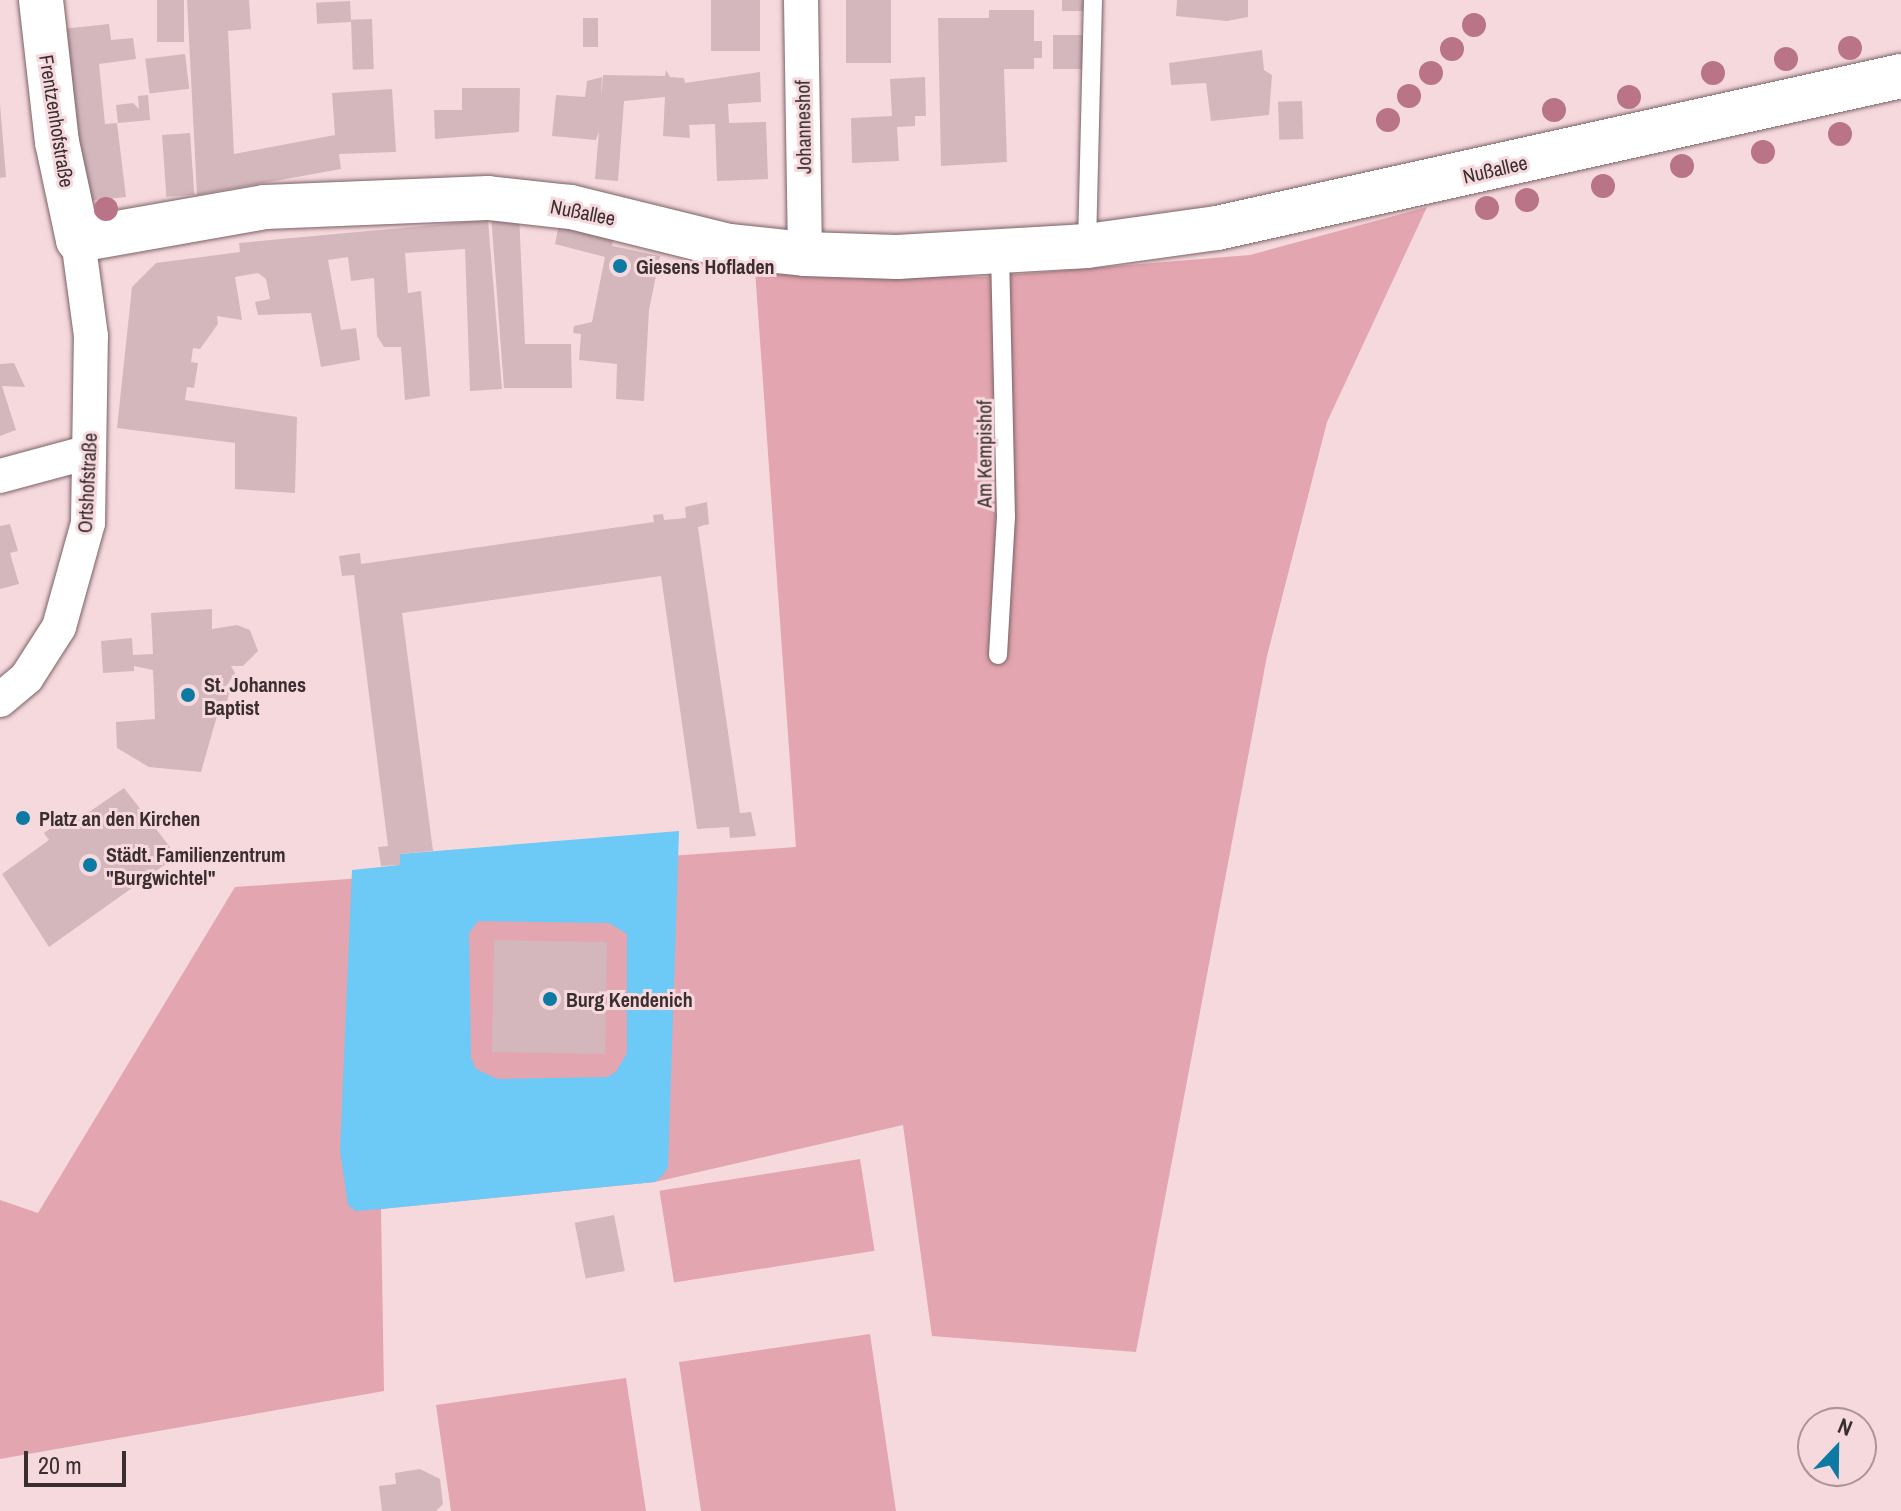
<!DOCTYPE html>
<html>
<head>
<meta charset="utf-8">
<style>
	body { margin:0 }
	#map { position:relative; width:1901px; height:1511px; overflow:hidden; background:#f6d9dd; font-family:"Archivo Narrow",sans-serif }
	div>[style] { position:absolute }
	.green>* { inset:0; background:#e3a5b0; transform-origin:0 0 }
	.water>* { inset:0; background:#6dc9f6 }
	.building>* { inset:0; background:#d4b7bc; transform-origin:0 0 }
	.roads { filter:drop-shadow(0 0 2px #7b6266) drop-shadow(0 0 2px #7b6266) }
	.lane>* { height:18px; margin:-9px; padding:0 9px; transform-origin:9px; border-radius:9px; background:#fff }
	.street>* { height:34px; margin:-17px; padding:0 17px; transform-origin:17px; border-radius:17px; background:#fff }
	.secondary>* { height:44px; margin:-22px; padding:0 22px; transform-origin:22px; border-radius:22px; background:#fff }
	.trees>* { width:24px; height:24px; margin:-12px; border-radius:50%; background:#b97487 }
	.dots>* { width:22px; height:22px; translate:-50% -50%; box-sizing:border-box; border:4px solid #f6d9dd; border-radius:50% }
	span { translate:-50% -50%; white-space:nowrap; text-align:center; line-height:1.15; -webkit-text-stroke:6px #f6d9dd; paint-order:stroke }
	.street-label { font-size:20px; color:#3a2e30 }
	.poi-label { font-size:20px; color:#3a2e30; font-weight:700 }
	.left { translate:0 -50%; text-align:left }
	.north { position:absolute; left:1797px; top:1407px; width:80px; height:80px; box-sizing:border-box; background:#f6d9dd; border:2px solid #ab9598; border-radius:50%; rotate:22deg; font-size:22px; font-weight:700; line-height:32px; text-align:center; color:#3a2e30 }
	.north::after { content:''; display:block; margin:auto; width:28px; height:36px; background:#0d7aa4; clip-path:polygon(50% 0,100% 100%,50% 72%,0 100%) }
	.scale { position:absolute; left:24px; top:1451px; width:102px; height:36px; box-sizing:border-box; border:4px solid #3a2e30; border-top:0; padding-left:10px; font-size:24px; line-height:28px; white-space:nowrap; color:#3a2e30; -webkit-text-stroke:6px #f6d9dd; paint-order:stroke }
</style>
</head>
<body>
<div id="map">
	<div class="green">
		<div style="clip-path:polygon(1427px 207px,1327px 422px,1267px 656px,1136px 1352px,932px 1336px,903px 1125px,655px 1182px,381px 1209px,384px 1391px,0 1459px,0 1200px,38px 1213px,235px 887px,796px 847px,755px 270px,981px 277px,1250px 255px)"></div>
		<div style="left:860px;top:1159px;width:93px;height:203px;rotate:81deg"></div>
		<div style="clip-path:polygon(870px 1334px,896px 1511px,701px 1511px,679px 1362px)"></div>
		<div style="clip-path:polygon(626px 1378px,646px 1511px,451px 1511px,436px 1405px)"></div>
	</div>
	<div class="water">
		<div style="clip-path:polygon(evenodd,679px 831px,668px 1167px,663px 1175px,655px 1182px,381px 1209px,356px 1211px,348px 1205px,340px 1151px,352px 870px,400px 865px,400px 854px,679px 831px,478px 921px,609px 923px,627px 934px,627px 1053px,616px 1072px,607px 1077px,497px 1079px,476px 1069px,471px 1058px,469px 933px,478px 921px)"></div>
	</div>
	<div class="building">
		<div style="left:157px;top:0;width:27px;height:42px"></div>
		<div style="clip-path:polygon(187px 0,249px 0,251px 29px,228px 31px,234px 154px,335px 135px,332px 93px,392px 89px,396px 152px,339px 154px,341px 169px,197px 195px)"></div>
		<div style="left:711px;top:0;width:49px;height:51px"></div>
		<div style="left:846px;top:0;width:45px;height:63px"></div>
		<div style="left:1062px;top:0;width:22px;height:11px"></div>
		<div style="clip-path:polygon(1177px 0,1248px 0,1248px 17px,1227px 21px,1176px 16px)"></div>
		<div style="left:350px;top:1px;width:21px;height:34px;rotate:87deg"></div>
		<div style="clip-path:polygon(989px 10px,1034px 10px,1034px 41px,1042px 41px,1042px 58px,1034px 58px,1034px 69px,1004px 69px,1007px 162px,941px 166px,938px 18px,989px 18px)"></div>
		<div style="left:583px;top:18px;width:15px;height:29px"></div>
		<div style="left:372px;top:19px;width:50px;height:21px;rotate:88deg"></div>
		<div style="clip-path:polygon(109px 24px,111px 40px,133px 38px,136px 59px,99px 64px,105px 124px,117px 123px,126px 197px,89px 201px,72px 127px,62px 29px)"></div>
		<div style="left:1053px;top:35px;width:31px;height:34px"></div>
		<div style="clip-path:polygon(1262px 50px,1264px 70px,1272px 75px,1269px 115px,1211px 121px,1206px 83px,1171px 85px,1169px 63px)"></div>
		<div style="left:185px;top:54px;width:35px;height:40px;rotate:83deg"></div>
		<div style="clip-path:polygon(666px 70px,670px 77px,684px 78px,685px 83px,760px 72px,761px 102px,728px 104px,729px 123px,766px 122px,768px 179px,717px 181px,715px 124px,689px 125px,690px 138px,663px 136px,665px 97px,624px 101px,618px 181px,595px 179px,599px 131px,596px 140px,552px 136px,556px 95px,585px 97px,587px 81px,602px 77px,601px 99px,603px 75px,665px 76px)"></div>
		<div style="clip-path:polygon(925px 77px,926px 116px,915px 116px,915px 126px,897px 127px,899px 161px,852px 163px,851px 118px,892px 116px,890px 79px)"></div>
		<div style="clip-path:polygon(462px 88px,520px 88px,519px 132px,435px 139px,434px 110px,462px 110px)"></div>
		<div style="clip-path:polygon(148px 95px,150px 120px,118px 123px,116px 105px,133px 103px,139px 109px,138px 96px)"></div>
		<div style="left:1302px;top:101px;width:38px;height:24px;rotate:88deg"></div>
		<div style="clip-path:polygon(0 104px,6px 177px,0 178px)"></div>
		<div style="left:190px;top:133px;width:62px;height:28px;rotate:86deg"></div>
		<div style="clip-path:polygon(519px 214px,525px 344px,571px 344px,572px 388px,504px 388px,491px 215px)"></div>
		<div style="clip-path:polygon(488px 220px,502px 389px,470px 391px,465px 249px,405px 253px,408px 293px,421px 291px,430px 396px,405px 400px,401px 347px,384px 347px,377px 336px,374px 278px,351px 281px,348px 257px,328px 260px,341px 330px,356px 328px,360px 360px,321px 367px,311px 313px,258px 315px,255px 302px,270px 299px,266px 279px,258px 273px,235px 277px,242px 320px,217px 316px,218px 324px,200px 349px,193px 348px,191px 362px,198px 363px,194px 388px,187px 387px,185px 400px,297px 417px,295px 493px,235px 489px,235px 443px,117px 428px,132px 287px,156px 263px,240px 252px,239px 243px)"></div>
		<div style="clip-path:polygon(559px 224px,613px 238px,612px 246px,660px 256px,649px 310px,644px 401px,616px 399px,617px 364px,579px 360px,581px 334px,573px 333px,574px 326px,592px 322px,605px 257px,555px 244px)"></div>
		<div style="clip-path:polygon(14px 363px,25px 387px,2px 386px,16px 430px,0 436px,0 364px)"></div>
		<div style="clip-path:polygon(707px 502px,709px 524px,698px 527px,704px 570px,740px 813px,751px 812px,756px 836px,730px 838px,729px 827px,697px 829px,661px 576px,402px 613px,433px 851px,400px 854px,400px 865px,381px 866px,378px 847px,388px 846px,354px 575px,342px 576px,339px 556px,360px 553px,361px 564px,654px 522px,653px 515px,663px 514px,664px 520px,686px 518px,685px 507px)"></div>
		<div style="clip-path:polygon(10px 524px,18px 551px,10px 553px,19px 584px,0 589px,0 526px)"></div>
		<div style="clip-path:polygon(212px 609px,212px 629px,237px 625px,250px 630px,258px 651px,243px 666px,231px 666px,235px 673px,225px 688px,230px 691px,227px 701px,221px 702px,201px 772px,149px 767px,117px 748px,116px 722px,155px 719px,153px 670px,134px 666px,134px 671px,103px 673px,101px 641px,132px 638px,133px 655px,153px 654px,151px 613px)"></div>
		<div style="clip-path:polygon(124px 788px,177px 856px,49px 947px,2px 874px,49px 840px,44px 833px,72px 814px,76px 821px)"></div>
		<div style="left:494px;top:940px;width:113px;height:112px;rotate:1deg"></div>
		<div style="left:614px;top:1215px;width:57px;height:40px;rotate:79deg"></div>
		<div style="clip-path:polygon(420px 1469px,440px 1479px,443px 1504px,436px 1511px,382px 1511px,379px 1486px,396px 1484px,395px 1473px)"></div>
	</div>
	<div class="roads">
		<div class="lane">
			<div style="left:1087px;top:245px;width:245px;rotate:-88.6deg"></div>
			<div style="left:998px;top:655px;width:138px;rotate:-86.7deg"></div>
			<div style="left:1006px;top:517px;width:265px;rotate:-91.3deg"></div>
		</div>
		<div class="street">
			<div style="left:801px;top:0;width:254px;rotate:89.1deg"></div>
			<div style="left:0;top:476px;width:92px;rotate:-15.1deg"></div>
			<div style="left:0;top:700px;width:35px;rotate:-40deg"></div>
			<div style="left:27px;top:677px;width:59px;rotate:-57.4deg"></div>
			<div style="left:59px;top:627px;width:108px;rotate:-74.4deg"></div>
			<div style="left:88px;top:523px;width:187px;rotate:-89.1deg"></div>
			<div style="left:91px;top:336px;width:97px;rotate:-97.7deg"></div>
		</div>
		<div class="secondary">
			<div style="left:41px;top:0;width:143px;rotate:83.6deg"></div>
			<div style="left:57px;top:142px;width:100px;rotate:77.9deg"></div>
			<div style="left:78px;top:240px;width:190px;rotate:-10deg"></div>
			<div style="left:265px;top:207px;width:223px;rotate:-2.3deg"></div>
			<div style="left:488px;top:198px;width:83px;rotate:6.2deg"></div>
			<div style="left:571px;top:207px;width:163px;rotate:13.9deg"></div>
			<div style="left:729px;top:246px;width:76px;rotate:6deg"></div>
			<div style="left:805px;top:254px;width:92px;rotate:1.9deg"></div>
			<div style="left:897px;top:257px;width:190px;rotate:-3.3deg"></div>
			<div style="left:1087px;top:246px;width:131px;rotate:-7.9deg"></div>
			<div style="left:1217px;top:228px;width:701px;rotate:-12.53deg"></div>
		</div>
	</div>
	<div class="trees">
		<div style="left:1474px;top:25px"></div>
		<div style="left:1850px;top:48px"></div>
		<div style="left:1452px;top:49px"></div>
		<div style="left:1786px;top:59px"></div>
		<div style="left:1431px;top:73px"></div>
		<div style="left:1713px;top:73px"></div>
		<div style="left:1409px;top:96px"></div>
		<div style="left:1629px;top:97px"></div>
		<div style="left:1554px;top:110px"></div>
		<div style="left:1388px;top:120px"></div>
		<div style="left:1840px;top:134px"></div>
		<div style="left:1763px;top:152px"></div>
		<div style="left:1682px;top:166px"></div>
		<div style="left:1603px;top:186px"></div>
		<div style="left:1527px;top:200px"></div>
		<div style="left:1487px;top:208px"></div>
		<div style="left:106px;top:209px"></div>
	</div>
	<div class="dots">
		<div style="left:620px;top:266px;background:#0d7aa4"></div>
		<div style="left:188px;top:695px;background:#0d7aa4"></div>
		<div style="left:23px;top:818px;background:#0d7aa4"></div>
		<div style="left:90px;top:865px;background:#0d7aa4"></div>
		<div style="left:550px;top:999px;background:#0d7aa4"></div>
	</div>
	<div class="street-label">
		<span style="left:57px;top:121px;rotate:81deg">Frentzenhofstraße</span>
		<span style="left:803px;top:127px;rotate:-91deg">Johanneshof</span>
		<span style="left:1495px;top:169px;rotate:-13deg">Nußallee</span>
		<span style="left:583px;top:212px;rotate:11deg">Nußallee</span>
		<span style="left:984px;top:454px;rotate:-90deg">Am Kempishof</span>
		<span style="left:87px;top:483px;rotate:-87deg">Ortshofstraße</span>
	</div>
	<div class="poi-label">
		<span class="left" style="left:636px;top:266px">Giesens Hofladen</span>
		<span class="left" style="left:204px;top:696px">St. Johannes<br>Baptist</span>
		<span class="left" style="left:39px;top:818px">Platz an den Kirchen</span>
		<span class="left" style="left:106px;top:866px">Städt. Familienzentrum<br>"Burgwichtel"</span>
		<span class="left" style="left:566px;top:999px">Burg Kendenich</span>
	</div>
	<div class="north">N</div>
	<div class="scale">20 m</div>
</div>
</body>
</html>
